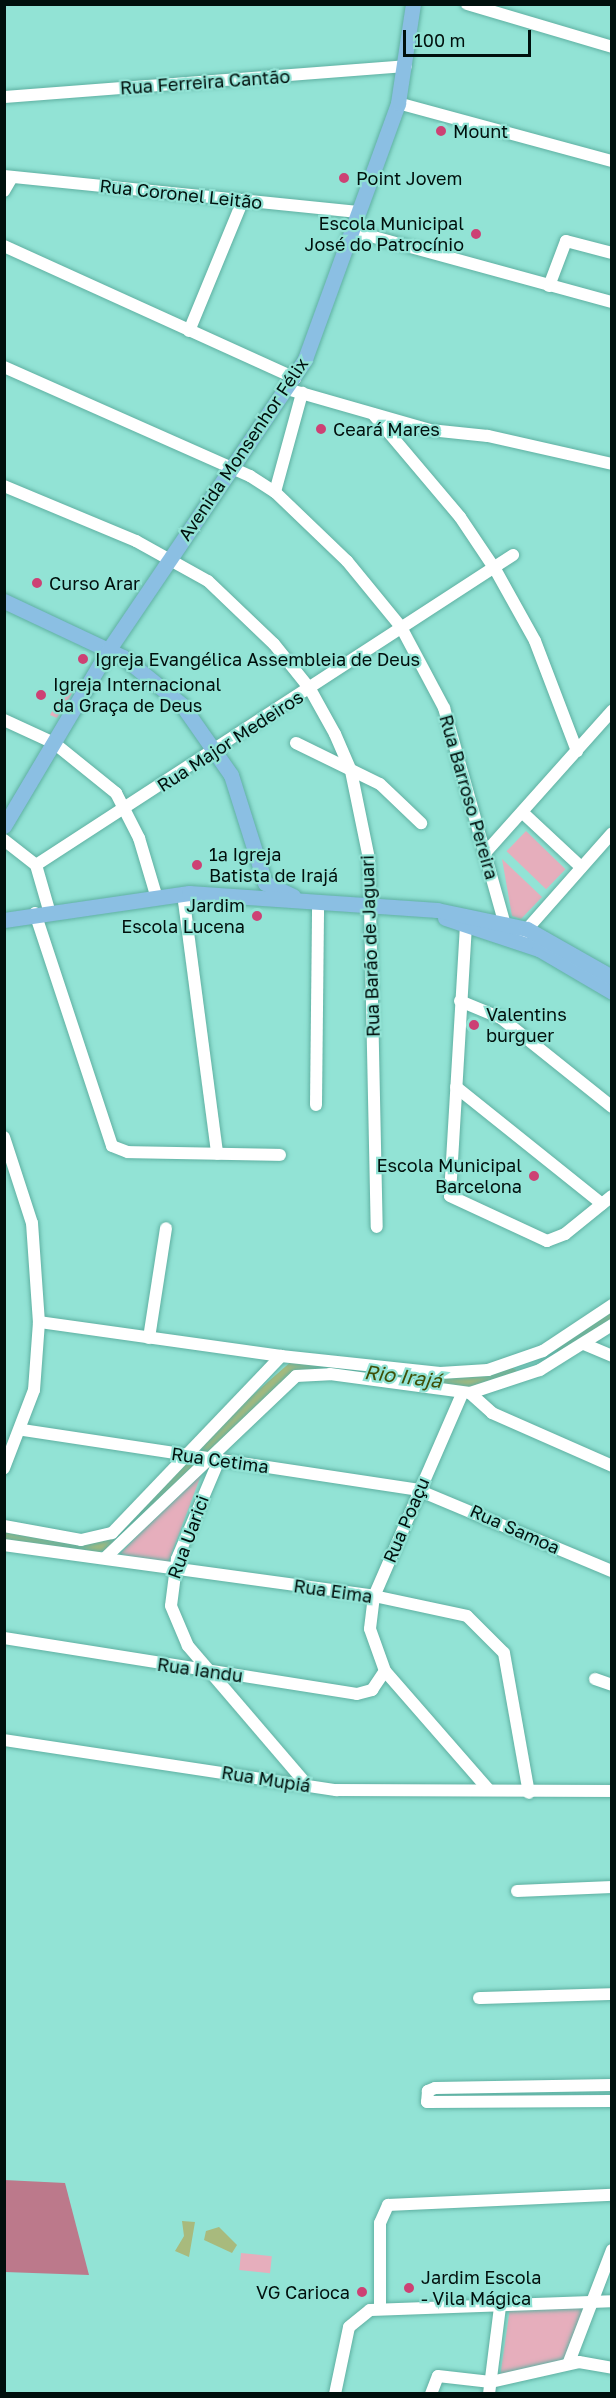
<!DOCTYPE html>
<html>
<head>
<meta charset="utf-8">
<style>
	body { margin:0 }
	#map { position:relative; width:616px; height:2398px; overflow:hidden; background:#92e3d5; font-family:"Golos Text",sans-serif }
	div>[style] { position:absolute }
	.green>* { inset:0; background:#e6aebc; transform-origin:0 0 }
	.forest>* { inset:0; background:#bc798b }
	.water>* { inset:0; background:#a8ba7d }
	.river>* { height:15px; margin:-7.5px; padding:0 7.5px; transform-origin:7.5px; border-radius:7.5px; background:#a8ba7d }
	.roads { filter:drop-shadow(0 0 2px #5fb0a2) drop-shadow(0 0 2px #5fb0a2) }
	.minor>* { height:12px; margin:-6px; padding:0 6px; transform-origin:6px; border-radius:6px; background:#fff }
	.major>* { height:15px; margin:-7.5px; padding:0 7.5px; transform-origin:7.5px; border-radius:7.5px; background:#8bbfe3 }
	.dots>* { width:16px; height:16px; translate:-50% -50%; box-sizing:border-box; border:3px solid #92e3d5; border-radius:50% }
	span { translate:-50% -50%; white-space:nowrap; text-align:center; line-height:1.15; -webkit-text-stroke:4.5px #92e3d5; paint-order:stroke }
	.street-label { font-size:18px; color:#00100d }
	.poi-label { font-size:18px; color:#00100d }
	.left { translate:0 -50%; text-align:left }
	.right { translate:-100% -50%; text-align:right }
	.water-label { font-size:20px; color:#3f4f07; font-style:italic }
	.frame { position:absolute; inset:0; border:6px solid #00100d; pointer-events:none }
	.scale { position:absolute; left:403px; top:30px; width:128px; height:27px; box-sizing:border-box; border:3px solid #00100d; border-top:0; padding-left:8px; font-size:18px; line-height:21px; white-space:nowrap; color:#00100d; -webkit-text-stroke:4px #92e3d5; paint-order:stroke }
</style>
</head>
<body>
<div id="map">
	<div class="green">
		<div style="clip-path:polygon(65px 688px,73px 692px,57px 718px,50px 715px)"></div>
		<div style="left:526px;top:831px;width:55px;height:28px;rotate:44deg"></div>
		<div style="clip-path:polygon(502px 859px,542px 897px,521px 919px,512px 916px)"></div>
		<div style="clip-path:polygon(206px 1462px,168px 1563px,120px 1554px)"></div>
		<div style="left:241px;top:2253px;width:31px;height:17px;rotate:6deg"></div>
		<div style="clip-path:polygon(584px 2305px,587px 2312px,567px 2360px,500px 2377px,510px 2308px)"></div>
	</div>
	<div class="forest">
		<div style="clip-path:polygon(4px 2180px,65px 2183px,89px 2275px,5px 2272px)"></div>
	</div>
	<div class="water">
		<div style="clip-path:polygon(182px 2221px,195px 2222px,189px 2257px,175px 2251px,184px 2236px)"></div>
		<div style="clip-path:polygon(219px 2227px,237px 2245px,232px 2253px,204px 2240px,206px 2231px)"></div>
	</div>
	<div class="river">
		<div style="left:564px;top:1349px;width:58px;rotate:-34.5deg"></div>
		<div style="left:206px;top:1445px;width:118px;rotate:-41.2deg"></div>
		<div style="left:295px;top:1367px;width:168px;rotate:5.8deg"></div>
		<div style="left:462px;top:1384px;width:49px;rotate:-10.6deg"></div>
		<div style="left:4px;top:1534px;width:84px;rotate:8.9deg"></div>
		<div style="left:87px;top:1547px;width:25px;rotate:-16deg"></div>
		<div style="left:111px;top:1540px;width:114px;rotate:-44.6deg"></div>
	</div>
	<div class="roads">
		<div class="minor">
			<div style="left:467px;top:4px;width:151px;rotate:16.5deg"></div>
			<div style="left:4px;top:97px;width:403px;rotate:-4.4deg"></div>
			<div style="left:398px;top:103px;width:222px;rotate:15.2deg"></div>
			<div style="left:4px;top:176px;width:356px;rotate:5.8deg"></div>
			<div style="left:4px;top:191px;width:16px;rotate:-60deg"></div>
			<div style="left:352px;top:231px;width:270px;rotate:15.3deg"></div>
			<div style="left:4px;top:246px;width:320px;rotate:24.4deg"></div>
			<div style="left:549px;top:286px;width:48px;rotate:-69.3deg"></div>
			<div style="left:566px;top:241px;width:48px;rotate:14.6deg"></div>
			<div style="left:189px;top:331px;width:142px;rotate:-67.6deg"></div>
			<div style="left:4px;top:367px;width:269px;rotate:23.9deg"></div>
			<div style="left:250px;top:476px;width:30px;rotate:33deg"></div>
			<div style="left:275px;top:492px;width:100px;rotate:43.8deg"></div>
			<div style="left:347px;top:561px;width:85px;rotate:50.7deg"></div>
			<div style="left:401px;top:627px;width:92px;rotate:62deg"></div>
			<div style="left:444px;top:708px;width:222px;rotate:74.3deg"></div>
			<div style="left:287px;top:389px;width:149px;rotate:16deg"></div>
			<div style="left:430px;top:430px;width:58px;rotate:5.9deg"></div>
			<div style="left:488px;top:436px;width:127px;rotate:12.7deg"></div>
			<div style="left:373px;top:414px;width:135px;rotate:49.8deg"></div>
			<div style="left:460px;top:517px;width:63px;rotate:56.1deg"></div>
			<div style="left:495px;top:569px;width:82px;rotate:60.9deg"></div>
			<div style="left:535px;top:641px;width:118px;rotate:69.1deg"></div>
			<div style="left:4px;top:486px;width:143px;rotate:22.6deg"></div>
			<div style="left:136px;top:541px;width:82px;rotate:29.1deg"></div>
			<div style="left:208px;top:581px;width:91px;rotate:43.7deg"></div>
			<div style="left:274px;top:644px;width:58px;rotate:51.3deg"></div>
			<div style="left:310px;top:689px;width:51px;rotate:60.9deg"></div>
			<div style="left:335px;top:734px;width:40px;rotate:66.6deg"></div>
			<div style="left:351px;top:771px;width:90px;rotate:78.4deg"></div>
			<div style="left:369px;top:859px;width:368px;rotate:88.8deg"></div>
			<div style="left:275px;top:492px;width:103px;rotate:-74.7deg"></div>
			<div style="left:4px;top:720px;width:55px;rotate:24.7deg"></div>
			<div style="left:54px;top:743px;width:80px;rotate:38.9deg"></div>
			<div style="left:116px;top:793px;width:51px;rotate:62.9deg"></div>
			<div style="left:139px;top:838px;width:59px;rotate:73.4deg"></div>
			<div style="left:296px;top:743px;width:93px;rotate:26deg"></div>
			<div style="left:380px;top:784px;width:57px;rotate:43.6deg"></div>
			<div style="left:522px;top:812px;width:81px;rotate:43deg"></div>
			<div style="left:4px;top:840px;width:41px;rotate:38deg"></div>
			<div style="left:36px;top:865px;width:47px;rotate:73.9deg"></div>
			<div style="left:485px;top:853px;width:191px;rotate:-48.2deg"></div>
			<div style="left:36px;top:865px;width:569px;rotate:-33.02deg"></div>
			<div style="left:183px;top:894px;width:262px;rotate:82.5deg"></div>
			<div style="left:35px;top:913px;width:245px;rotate:71.7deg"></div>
			<div style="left:112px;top:1146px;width:17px;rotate:21deg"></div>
			<div style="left:128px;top:1152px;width:152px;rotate:1.1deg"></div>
			<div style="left:466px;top:925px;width:271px;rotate:93.4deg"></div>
			<div style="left:450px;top:1196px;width:107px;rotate:24.9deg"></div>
			<div style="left:547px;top:1241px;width:19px;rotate:-21deg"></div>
			<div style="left:565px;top:1234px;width:60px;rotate:-39deg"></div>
			<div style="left:521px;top:936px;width:137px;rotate:-48.5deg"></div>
			<div style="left:460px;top:1001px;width:44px;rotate:22.5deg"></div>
			<div style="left:501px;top:1018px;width:142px;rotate:38.7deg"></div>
			<div style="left:456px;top:1087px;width:187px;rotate:38.7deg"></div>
			<div style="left:316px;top:1105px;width:202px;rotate:-89.4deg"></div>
			<div style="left:4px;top:1137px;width:90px;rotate:72deg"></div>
			<div style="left:32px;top:1223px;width:99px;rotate:86deg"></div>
			<div style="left:39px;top:1322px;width:68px;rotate:94.2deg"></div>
			<div style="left:34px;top:1390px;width:84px;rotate:111deg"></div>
			<div style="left:39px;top:1322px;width:244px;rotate:8deg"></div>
			<div style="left:149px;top:1338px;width:111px;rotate:-81.2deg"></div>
			<div style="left:584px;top:1344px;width:30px;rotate:23deg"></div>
			<div style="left:470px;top:1393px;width:30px;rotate:42deg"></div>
			<div style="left:492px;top:1413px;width:131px;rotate:23.8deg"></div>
			<div style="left:462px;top:1394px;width:220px;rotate:113.5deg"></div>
			<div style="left:374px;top:1596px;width:33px;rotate:97deg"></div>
			<div style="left:370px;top:1629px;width:45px;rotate:70.3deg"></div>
			<div style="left:385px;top:1671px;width:157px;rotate:48.9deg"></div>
			<div style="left:23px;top:1430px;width:400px;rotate:8.6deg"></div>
			<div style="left:418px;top:1490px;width:210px;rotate:22.7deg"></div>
			<div style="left:219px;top:1460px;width:108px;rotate:113deg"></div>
			<div style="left:177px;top:1559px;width:47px;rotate:97.3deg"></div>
			<div style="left:171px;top:1606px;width:43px;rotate:67deg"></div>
			<div style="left:188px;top:1646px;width:183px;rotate:49.4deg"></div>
			<div style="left:4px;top:1526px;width:78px;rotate:10.3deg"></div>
			<div style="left:81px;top:1540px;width:32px;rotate:-13deg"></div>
			<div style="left:112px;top:1533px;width:245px;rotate:-46.3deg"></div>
			<div style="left:281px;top:1356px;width:160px;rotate:6.1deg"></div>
			<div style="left:440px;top:1373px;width:48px;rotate:-3.6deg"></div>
			<div style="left:488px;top:1370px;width:58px;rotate:-19.1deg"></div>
			<div style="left:543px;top:1351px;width:83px;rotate:-33.7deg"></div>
			<div style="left:4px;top:1545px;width:373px;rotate:7.8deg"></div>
			<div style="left:374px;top:1596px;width:95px;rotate:12.1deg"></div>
			<div style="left:467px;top:1616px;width:52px;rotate:45deg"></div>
			<div style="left:504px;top:1653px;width:142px;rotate:79.9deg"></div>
			<div style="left:106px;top:1557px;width:262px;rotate:-43.6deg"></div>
			<div style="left:296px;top:1376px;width:34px;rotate:-3deg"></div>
			<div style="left:330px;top:1374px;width:141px;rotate:7.7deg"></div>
			<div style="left:470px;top:1393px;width:74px;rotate:-18.2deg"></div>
			<div style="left:540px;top:1370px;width:85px;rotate:-32deg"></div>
			<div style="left:4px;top:1638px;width:357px;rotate:9deg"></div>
			<div style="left:357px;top:1694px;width:16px;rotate:-15deg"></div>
			<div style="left:372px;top:1690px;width:23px;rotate:-56deg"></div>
			<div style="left:595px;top:1679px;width:18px;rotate:19deg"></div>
			<div style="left:4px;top:1740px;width:336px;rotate:8.6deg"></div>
			<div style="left:336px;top:1790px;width:276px;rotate:0.2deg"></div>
			<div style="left:517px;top:1891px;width:95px;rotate:-2.4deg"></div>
			<div style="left:479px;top:1998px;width:133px;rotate:-1.7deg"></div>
			<div style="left:612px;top:2085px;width:177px;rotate:179deg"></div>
			<div style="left:435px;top:2088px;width:8px;rotate:157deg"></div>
			<div style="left:428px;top:2091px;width:11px;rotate:95deg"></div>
			<div style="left:427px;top:2102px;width:185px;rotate:-0.3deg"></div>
			<div style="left:380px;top:2308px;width:85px;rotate:-90deg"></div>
			<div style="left:380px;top:2223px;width:20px;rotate:-66deg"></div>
			<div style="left:388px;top:2205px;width:224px;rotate:-2.6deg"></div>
			<div style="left:569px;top:2362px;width:120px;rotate:-69deg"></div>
			<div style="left:335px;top:2394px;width:68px;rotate:-78.2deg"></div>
			<div style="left:349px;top:2327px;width:27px;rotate:-39deg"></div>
			<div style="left:370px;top:2310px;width:242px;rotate:-2.1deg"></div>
			<div style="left:431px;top:2394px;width:19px;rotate:-69deg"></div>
			<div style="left:438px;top:2376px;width:53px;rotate:6.5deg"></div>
			<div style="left:491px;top:2382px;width:90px;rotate:-12.8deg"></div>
			<div style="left:579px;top:2362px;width:34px;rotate:10deg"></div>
			<div style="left:489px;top:2394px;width:88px;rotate:-82.8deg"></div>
		</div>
		<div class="major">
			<div style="left:4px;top:601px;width:132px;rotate:25.2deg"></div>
			<div style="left:123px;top:657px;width:76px;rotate:39.1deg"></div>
			<div style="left:182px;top:705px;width:85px;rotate:55deg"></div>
			<div style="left:231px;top:775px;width:113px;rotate:72.5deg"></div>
			<div style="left:265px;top:883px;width:31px;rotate:25deg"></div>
			<div style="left:4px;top:826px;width:206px;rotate:-59.3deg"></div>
			<div style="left:109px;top:649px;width:350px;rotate:-55.9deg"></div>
			<div style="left:305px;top:359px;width:272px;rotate:-70deg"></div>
			<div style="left:398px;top:103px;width:100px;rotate:-81.4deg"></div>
			<div style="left:445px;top:918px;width:99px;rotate:18.3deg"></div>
			<div style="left:539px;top:949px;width:85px;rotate:30.5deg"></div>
			<div style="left:4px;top:920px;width:187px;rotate:-8.3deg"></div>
			<div style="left:189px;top:893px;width:249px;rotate:3.9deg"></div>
			<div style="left:437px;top:910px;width:92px;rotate:11.9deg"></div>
			<div style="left:527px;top:929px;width:98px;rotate:29.5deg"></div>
		</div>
	</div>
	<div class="dots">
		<div style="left:441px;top:131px;background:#cd4174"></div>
		<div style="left:344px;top:178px;background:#cd4174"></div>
		<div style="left:476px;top:234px;background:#cd4174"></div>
		<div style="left:321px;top:429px;background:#cd4174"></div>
		<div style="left:37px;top:583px;background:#cd4174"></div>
		<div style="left:83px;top:659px;background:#cd4174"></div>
		<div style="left:41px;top:695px;background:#cd4174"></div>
		<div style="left:197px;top:865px;background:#cd4174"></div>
		<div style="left:257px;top:916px;background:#cd4174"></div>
		<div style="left:474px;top:1025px;background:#cd4174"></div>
		<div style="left:534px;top:1176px;background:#cd4174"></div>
		<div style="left:409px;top:2288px;background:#cd4174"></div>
		<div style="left:362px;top:2292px;background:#cd4174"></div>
	</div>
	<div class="street-label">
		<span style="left:205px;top:82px;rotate:-4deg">Rua Ferreira Cantão</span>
		<span style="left:181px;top:194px;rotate:6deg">Rua Coronel Leitão</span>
		<span style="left:243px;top:449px;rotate:-56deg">Avenida Monsenhor Félix</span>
		<span style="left:230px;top:741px;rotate:-33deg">Rua Major Medeiros</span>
		<span style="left:469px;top:797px;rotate:74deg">Rua Barroso Pereira</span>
		<span style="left:370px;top:946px;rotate:-92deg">Rua Barão de Jaguari</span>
		<span style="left:220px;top:1460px;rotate:8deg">Rua Cetima</span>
		<span style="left:406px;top:1520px;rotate:-67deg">Rua Poaçu</span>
		<span style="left:515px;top:1529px;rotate:24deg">Rua Samoa</span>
		<span style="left:188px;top:1537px;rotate:-70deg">Rua Uarici</span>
		<span style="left:333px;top:1591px;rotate:8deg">Rua Eima</span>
		<span style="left:200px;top:1670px;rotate:8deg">Rua Iandu</span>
		<span style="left:266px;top:1779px;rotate:9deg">Rua Mupiá</span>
	</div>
	<div class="poi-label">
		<span class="left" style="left:453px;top:131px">Mount</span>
		<span class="left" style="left:356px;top:178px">Point Jovem</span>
		<span class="right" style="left:464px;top:234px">Escola Municipal<br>José do Patrocínio</span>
		<span class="left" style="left:333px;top:429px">Ceará Mares</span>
		<span class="left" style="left:49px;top:583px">Curso Arar</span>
		<span class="left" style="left:95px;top:659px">Igreja Evangélica Assembleia de Deus</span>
		<span class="left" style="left:53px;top:695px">Igreja Internacional<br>da Graça de Deus</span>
		<span class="left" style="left:209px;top:865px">1ª Igreja<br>Batista de Irajá</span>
		<span class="right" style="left:245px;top:916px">Jardim<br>Escola Lucena</span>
		<span class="left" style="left:486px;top:1025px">Valentins<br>burguer</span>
		<span class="right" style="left:522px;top:1176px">Escola Municipal<br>Barcelona</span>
		<span class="left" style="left:421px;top:2288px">Jardim Escola<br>- Vila Mágica</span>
		<span class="right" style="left:350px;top:2292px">VG Carioca</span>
	</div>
	<div class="water-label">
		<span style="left:403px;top:1376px;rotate:7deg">Rio Irajá</span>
	</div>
	<div class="frame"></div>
	<div class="scale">100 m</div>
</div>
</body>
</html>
